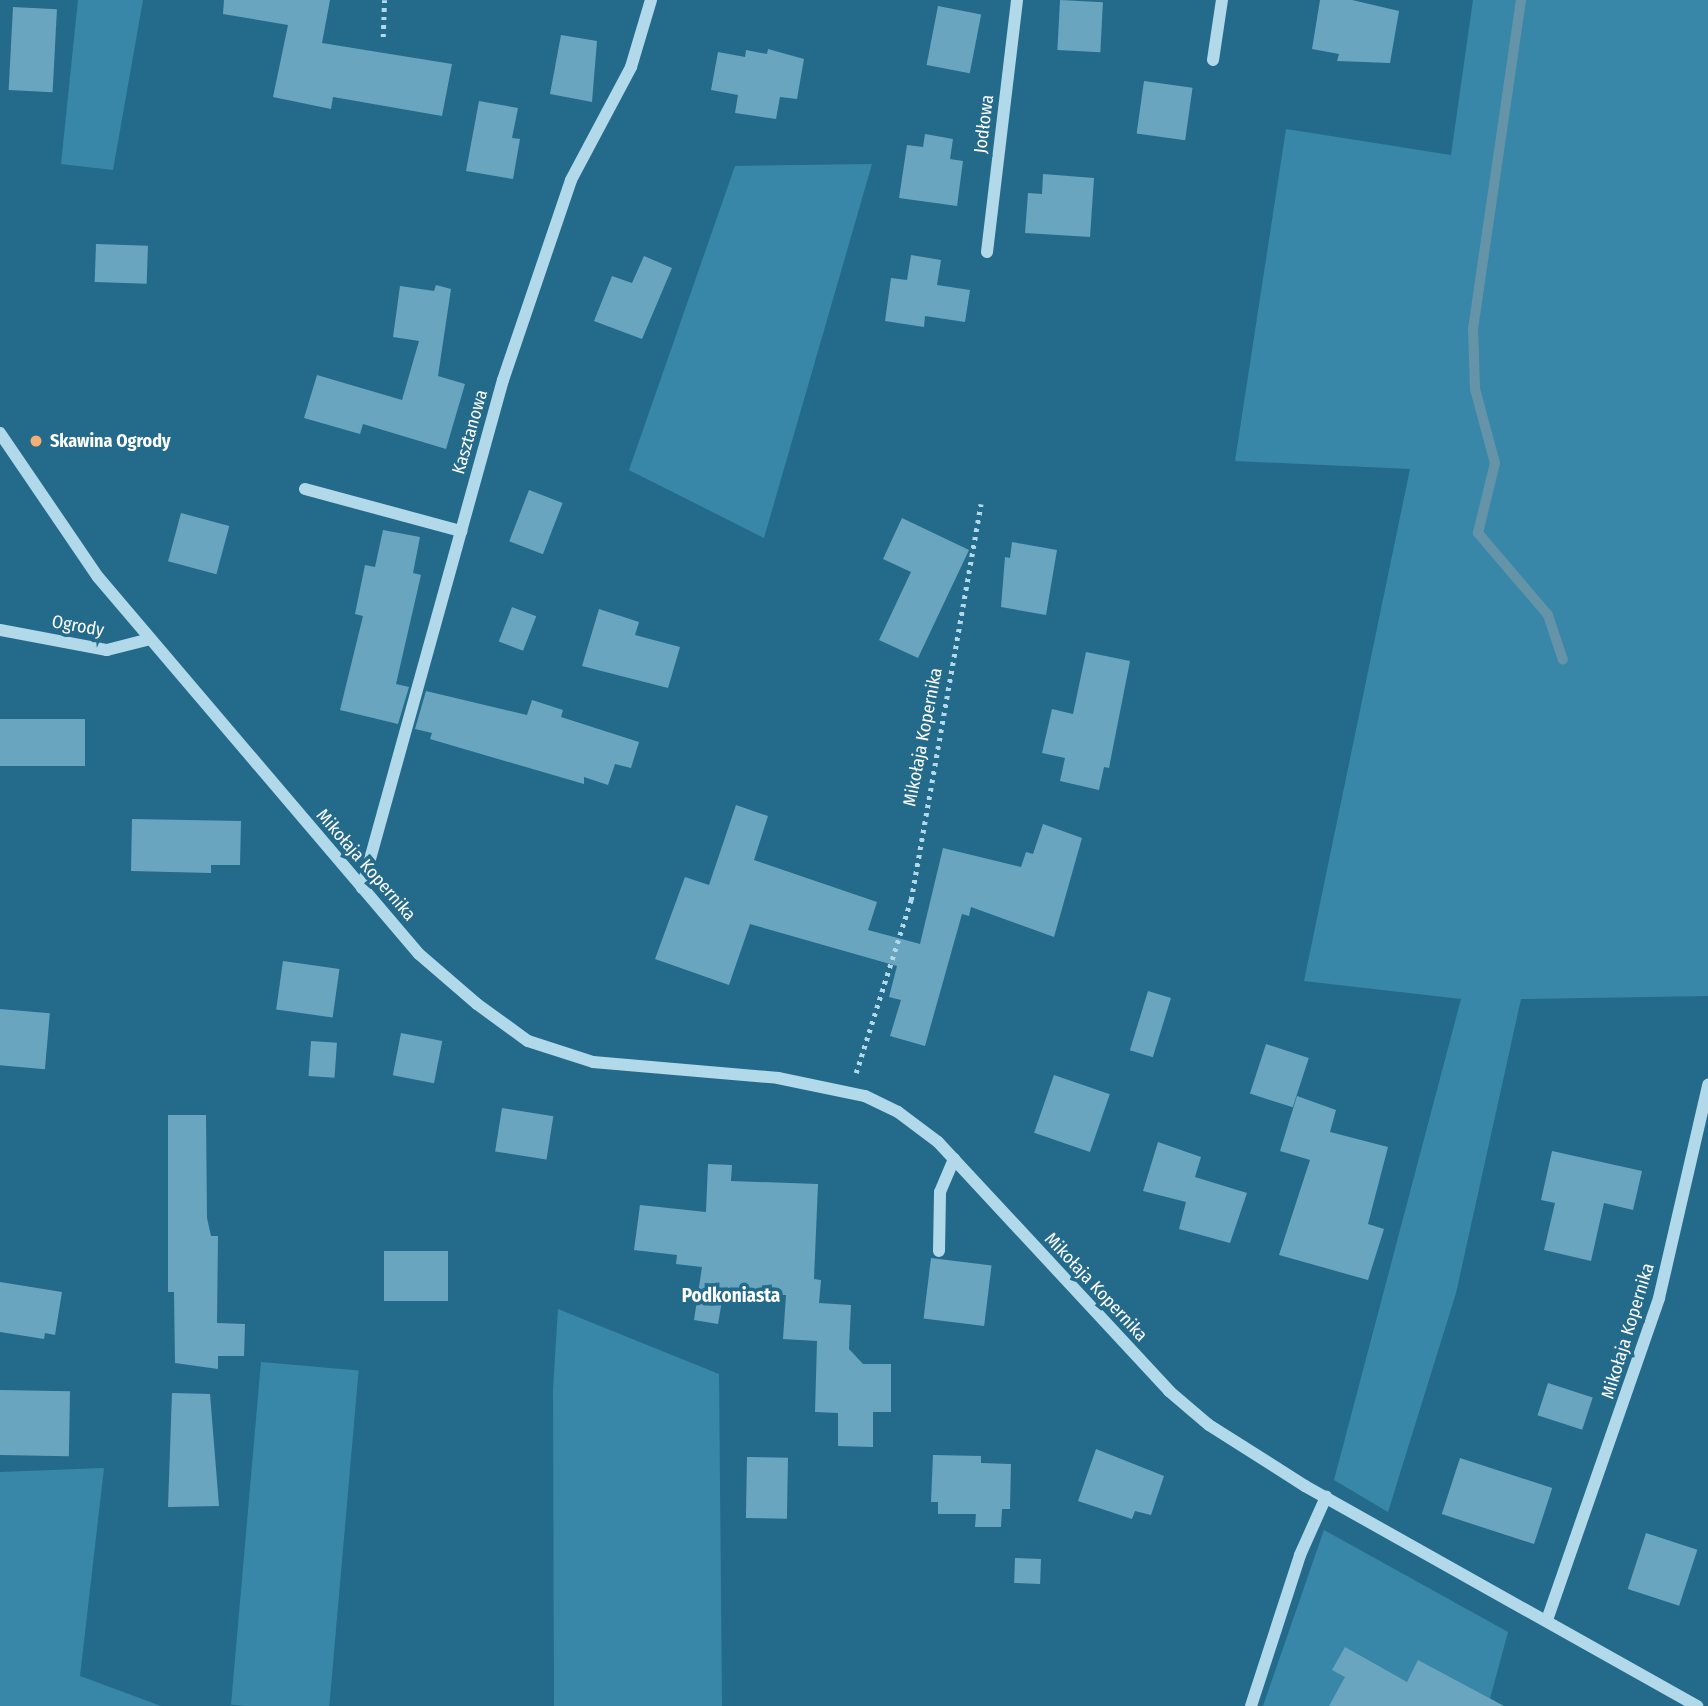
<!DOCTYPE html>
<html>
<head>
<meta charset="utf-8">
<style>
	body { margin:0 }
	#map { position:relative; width:1708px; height:1706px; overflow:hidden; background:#246b8b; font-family:"Fira Sans Condensed",sans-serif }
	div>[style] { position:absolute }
	.green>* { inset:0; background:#3887a8; transform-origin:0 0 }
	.stream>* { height:10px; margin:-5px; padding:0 5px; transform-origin:5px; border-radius:5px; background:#6594a8 }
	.building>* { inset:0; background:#69a5bf; transform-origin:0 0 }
	.path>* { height:4.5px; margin-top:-2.25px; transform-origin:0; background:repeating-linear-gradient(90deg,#b1d9ea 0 3.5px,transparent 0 8.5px) }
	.minor>* { height:12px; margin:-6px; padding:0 6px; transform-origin:6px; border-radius:6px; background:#b1d9ea }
	.dots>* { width:19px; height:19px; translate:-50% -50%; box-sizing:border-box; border:4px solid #246b8b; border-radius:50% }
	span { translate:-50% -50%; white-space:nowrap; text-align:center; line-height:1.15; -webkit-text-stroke:7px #246b8b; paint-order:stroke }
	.street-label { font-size:18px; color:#fff }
	.poi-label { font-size:18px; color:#fff; font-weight:700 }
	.left { translate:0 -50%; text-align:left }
	.neighbourhood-label { font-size:19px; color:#fff; font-weight:700 }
</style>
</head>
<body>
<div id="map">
	<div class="green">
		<div style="clip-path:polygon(78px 0,143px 0,113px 170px,61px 164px)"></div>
		<div style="clip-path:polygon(1473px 0,1708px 0,1708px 996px,1521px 999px,1456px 1293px,1388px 1512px,1334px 1480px,1461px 999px,1304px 981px,1410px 469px,1235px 461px,1286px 129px,1451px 155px)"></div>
		<div style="clip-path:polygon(872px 164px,764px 538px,629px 470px,735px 166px)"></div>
		<div style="clip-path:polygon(558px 1309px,719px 1374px,722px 1706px,554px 1706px,553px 1390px)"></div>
		<div style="left:261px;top:1362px;width:98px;height:344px;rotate:5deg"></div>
		<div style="clip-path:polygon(104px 1468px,80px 1676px,161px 1706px,0 1706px,0 1472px)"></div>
		<div style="clip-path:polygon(1324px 1530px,1508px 1632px,1488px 1706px,1263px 1706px)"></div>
	</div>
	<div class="stream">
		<div style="left:1521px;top:0;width:331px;rotate:98.3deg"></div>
		<div style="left:1473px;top:328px;width:61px;rotate:88.1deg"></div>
		<div style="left:1475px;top:389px;width:77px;rotate:74.9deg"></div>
		<div style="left:1495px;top:463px;width:72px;rotate:103.7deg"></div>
		<div style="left:1478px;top:533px;width:108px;rotate:49.5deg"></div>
		<div style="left:1548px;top:615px;width:47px;rotate:71.6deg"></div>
	</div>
	<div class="building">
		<div style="clip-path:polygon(224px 0,330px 0,322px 43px,452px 64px,442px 116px,333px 97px,331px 109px,273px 97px,288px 25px,223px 14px)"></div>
		<div style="left:1060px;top:0;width:43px;height:50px;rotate:3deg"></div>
		<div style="clip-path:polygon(1320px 0,1352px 0,1399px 11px,1390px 63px,1337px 61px,1339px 54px,1312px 49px)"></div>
		<div style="left:938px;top:6px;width:44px;height:60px;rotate:11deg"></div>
		<div style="left:13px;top:7px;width:44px;height:83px;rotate:3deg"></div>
		<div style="clip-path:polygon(561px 35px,597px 41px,592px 102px,550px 94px)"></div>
		<div style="clip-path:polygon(768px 49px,804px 59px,797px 99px,780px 97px,776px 119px,735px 113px,738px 95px,711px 90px,718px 52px,745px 57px,746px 50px,767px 54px)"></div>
		<div style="left:1144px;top:81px;width:49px;height:53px;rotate:8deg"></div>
		<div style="clip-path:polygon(479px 101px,518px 108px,512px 138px,520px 139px,513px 179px,466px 171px)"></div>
		<div style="clip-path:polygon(925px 134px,953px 139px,950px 159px,963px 161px,957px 206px,899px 198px,907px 145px,923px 147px)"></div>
		<div style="clip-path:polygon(1043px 174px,1094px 178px,1090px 237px,1025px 233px,1028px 193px,1042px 194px)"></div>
		<div style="left:96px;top:244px;width:52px;height:38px;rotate:2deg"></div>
		<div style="clip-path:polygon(911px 255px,941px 260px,937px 285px,970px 290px,965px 322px,925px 316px,924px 327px,885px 321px,891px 278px,907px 280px)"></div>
		<div style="clip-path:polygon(644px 256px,672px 268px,642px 339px,594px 321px,612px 276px,632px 283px)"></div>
		<div style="clip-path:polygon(436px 285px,451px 289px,438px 376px,465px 384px,446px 449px,363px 424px,360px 434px,304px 418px,317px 375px,402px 400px,419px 341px,393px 337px,400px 286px,434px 291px)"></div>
		<div style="left:529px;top:490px;width:36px;height:55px;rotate:21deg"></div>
		<div style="left:181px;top:513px;width:50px;height:50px;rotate:15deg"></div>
		<div style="clip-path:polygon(902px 518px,969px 550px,918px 658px,879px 640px,911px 572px,883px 559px)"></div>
		<div style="clip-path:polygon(383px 530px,420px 537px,413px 573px,421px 575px,396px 684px,409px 687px,398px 724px,340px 710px,363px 616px,355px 614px,365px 565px,375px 567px)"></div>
		<div style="clip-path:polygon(1012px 542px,1057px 550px,1046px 615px,1001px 607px,1005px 557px,1010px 558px)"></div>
		<div style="left:512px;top:607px;width:26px;height:37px;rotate:21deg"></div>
		<div style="clip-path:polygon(599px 609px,639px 622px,635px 635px,680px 647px,668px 688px,582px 666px)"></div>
		<div style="clip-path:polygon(1086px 652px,1130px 661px,1109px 768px,1104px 767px,1099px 790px,1060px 781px,1065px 758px,1042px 753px,1052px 709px,1073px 714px)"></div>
		<div style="clip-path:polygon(426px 691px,527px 715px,532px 700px,563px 710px,561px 717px,639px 742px,631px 768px,615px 764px,608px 785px,584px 777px,584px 784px,430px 739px,432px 733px,415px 729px)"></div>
		<div style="left:0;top:719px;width:85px;height:47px"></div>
		<div style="clip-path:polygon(736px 805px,768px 816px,754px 860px,877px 902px,868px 930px,920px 944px,943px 848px,1021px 867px,1026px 852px,1033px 854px,1043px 824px,1082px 838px,1054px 937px,971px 907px,969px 916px,962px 914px,925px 1046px,890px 1036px,901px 1000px,889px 997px,897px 966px,750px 924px,729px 985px,655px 959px,685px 877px,709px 885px)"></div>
		<div style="clip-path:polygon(132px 819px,241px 821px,240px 865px,211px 865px,211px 873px,131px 871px)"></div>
		<div style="left:283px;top:961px;width:57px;height:49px;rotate:8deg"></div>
		<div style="left:1148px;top:991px;width:24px;height:62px;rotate:17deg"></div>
		<div style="left:0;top:1009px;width:50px;height:56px;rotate:5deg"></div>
		<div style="left:401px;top:1033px;width:42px;height:43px;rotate:11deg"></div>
		<div style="left:311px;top:1041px;width:26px;height:35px;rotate:4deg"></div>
		<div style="left:1266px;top:1044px;width:45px;height:52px;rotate:18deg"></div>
		<div style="left:1054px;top:1075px;width:59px;height:61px;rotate:19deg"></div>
		<div style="clip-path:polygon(1297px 1096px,1336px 1110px,1330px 1132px,1388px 1147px,1368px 1224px,1384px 1229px,1368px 1280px,1279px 1255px,1310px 1160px,1280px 1151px)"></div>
		<div style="left:502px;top:1108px;width:52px;height:44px;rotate:9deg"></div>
		<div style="clip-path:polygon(168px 1115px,206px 1115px,207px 1218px,211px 1236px,218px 1236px,217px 1323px,245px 1324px,244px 1356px,218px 1356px,218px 1369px,175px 1363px,174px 1292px,168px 1292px)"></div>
		<div style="clip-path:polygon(1158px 1142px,1201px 1157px,1195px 1177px,1247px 1193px,1230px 1243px,1179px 1229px,1186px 1202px,1143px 1191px)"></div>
		<div style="clip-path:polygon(1552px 1151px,1642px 1171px,1633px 1210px,1604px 1203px,1591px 1261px,1544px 1250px,1555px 1203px,1541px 1200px)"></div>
		<div style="clip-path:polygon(708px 1164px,732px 1165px,731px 1181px,818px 1184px,814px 1279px,821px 1280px,819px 1303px,851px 1305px,849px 1349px,863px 1364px,891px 1364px,891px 1412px,873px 1412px,873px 1447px,838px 1446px,838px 1413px,815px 1412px,817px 1341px,783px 1339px,786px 1295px,723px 1295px,718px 1324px,694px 1320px,702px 1267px,676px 1264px,677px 1255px,634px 1250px,640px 1205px,706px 1212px)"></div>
		<div style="left:384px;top:1251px;width:64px;height:50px"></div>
		<div style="left:931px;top:1258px;width:61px;height:61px;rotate:7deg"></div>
		<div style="clip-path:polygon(0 1282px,62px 1292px,55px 1335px,45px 1333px,44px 1339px,0 1332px)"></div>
		<div style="left:1548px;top:1383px;width:47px;height:34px;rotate:18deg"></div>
		<div style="left:0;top:1390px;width:70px;height:65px;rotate:1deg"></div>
		<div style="clip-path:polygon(172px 1393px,210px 1394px,219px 1506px,168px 1507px)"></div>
		<div style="clip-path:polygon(1096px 1449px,1164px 1476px,1151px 1515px,1135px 1511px,1132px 1519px,1078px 1501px)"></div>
		<div style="clip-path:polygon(933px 1455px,981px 1456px,981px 1463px,1011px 1464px,1010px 1509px,1002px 1509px,1001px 1527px,975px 1527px,976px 1514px,938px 1514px,938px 1502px,931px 1502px)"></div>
		<div style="left:747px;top:1457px;width:41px;height:61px;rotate:1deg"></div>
		<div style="left:1460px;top:1458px;width:97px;height:59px;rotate:18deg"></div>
		<div style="left:1646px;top:1533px;width:54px;height:59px;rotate:18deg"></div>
		<div style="left:1015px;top:1558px;width:26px;height:25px;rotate:2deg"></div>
		<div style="clip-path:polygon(1345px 1647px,1407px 1682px,1418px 1660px,1504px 1706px,1329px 1706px,1345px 1677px,1332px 1670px)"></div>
	</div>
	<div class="path">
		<div style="left:383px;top:37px;width:37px;rotate:-88deg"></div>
		<div style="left:856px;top:1073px;width:182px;rotate:-72.4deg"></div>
		<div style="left:911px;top:900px;width:402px;rotate:-80deg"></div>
	</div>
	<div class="minor">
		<div style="left:1213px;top:60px;width:61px;rotate:-81.5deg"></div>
		<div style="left:987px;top:252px;width:254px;rotate:-83.2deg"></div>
		<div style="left:0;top:433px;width:174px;rotate:55.8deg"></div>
		<div style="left:98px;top:577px;width:495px;rotate:49.6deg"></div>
		<div style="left:419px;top:954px;width:77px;rotate:40.8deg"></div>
		<div style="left:477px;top:1004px;width:63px;rotate:36deg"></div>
		<div style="left:528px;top:1041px;width:68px;rotate:17.9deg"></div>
		<div style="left:593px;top:1062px;width:186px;rotate:4.9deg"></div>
		<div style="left:778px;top:1078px;width:89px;rotate:11.7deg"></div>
		<div style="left:865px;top:1096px;width:37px;rotate:26deg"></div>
		<div style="left:898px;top:1112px;width:50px;rotate:36.9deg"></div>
		<div style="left:938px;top:1142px;width:340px;rotate:47.1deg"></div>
		<div style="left:1169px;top:1391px;width:52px;rotate:40.4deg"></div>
		<div style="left:1209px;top:1425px;width:114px;rotate:32.4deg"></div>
		<div style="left:1305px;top:1486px;width:450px;rotate:29.3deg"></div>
		<div style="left:305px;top:489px;width:162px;rotate:15.1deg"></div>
		<div style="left:0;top:630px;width:109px;rotate:10.6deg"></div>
		<div style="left:107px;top:650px;width:44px;rotate:-14.3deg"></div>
		<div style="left:362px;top:888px;width:527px;rotate:-74.49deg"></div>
		<div style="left:503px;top:380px;width:211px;rotate:-71.2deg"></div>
		<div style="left:571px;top:180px;width:128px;rotate:-62deg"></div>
		<div style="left:631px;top:67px;width:70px;rotate:-73.4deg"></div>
		<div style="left:939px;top:1251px;width:59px;rotate:-89deg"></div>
		<div style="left:940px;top:1192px;width:36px;rotate:-67deg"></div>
		<div style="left:1547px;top:1620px;width:341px;rotate:-70.8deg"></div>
		<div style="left:1659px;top:1298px;width:219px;rotate:-77deg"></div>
		<div style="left:1251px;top:1706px;width:159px;rotate:-72deg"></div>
		<div style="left:1300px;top:1555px;width:64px;rotate:-65.9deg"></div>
	</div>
	<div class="dots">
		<div style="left:36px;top:441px;background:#f5af75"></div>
	</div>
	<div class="street-label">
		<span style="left:984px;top:124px;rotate:-83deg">Jodłowa</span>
		<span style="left:470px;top:432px;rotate:-74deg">Kasztanowa</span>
		<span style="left:78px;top:626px;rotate:10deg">Ogrody</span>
		<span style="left:923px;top:737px;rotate:-79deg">Mikołaja Kopernika</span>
		<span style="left:366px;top:865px;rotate:49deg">Mikołaja Kopernika</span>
		<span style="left:1096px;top:1287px;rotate:47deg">Mikołaja Kopernika</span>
		<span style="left:1628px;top:1331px;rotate:-73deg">Mikołaja Kopernika</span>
	</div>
	<div class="poi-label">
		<span class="left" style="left:50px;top:441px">Skawina Ogrody</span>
	</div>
	<div class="neighbourhood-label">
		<span style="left:731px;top:1296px">Podkoniasta</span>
	</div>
</div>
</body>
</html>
